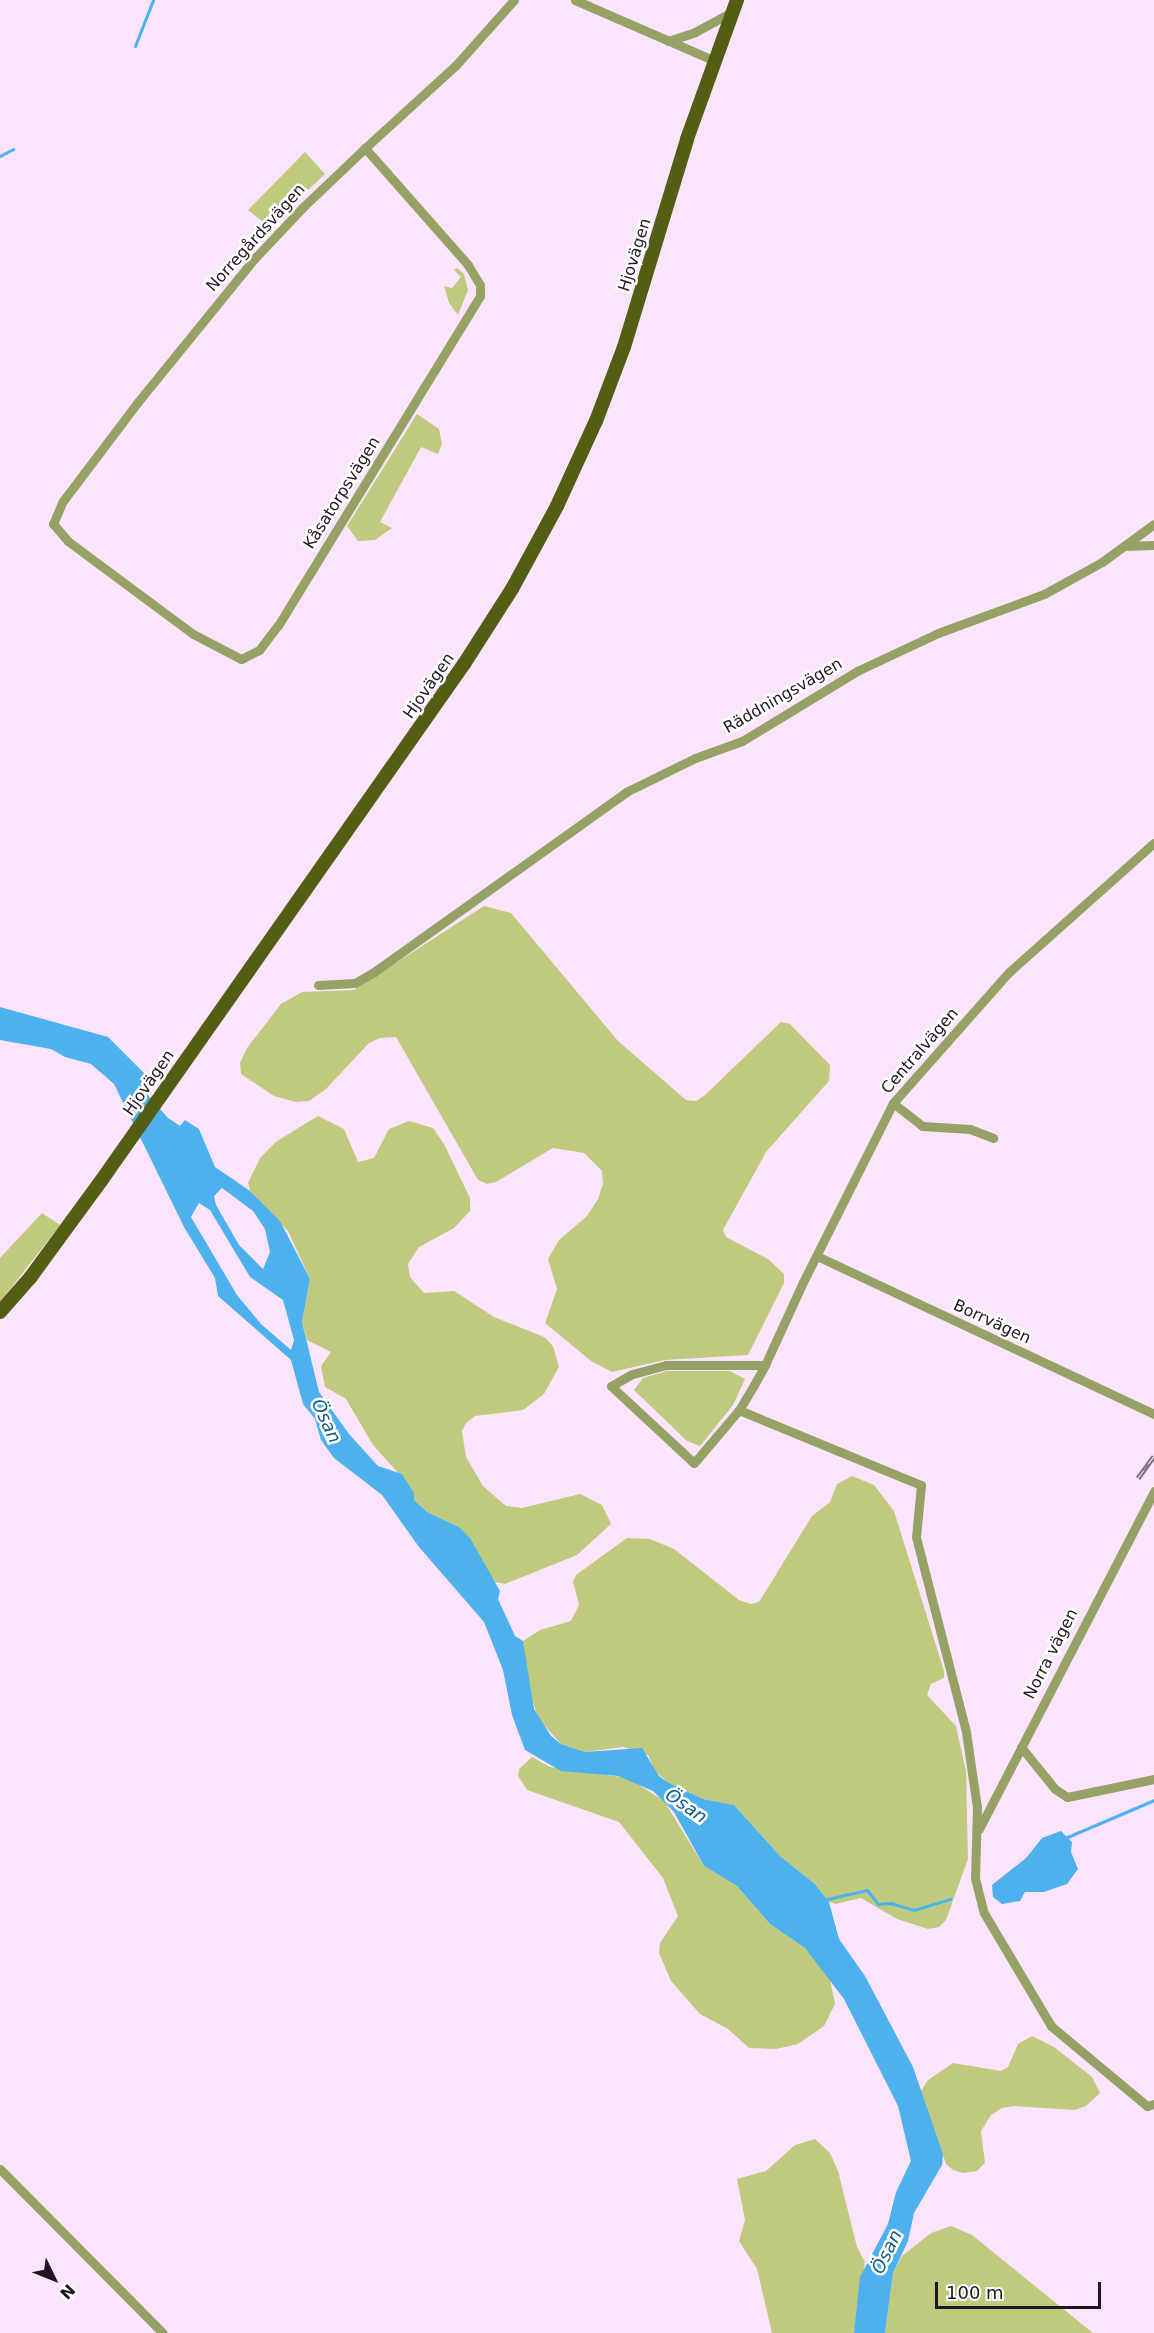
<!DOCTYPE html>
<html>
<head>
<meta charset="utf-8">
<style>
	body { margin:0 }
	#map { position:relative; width:1154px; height:2333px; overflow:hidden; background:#fce5fc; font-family:"DejaVu Sans",sans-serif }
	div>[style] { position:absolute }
	.green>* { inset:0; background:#c0ca7f }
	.water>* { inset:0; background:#4db1ee }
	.stream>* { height:3px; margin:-1.5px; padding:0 1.5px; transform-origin:1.5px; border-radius:1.5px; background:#4db1ee }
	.minor>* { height:9px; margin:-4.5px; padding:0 4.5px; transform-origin:4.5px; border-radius:4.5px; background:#96a265 }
	.primary>* { height:14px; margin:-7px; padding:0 7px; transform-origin:7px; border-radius:7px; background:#535e14 }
	.rail>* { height:5px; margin-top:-2.5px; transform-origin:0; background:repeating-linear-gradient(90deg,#fff 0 9px,#7e6e7e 0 18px); box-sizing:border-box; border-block:2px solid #7e6e7e }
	span { translate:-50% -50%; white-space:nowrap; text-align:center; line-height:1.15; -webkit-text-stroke:5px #fff; paint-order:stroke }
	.street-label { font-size:16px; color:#201620 }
	.water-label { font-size:18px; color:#115c85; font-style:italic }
	.north { position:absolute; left:24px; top:2249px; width:60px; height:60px; -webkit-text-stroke:4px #fff; paint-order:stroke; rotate:133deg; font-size:16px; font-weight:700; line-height:24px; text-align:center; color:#201620 }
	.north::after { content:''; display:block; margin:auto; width:21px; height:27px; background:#201620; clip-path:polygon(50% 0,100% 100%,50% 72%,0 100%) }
	.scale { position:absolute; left:935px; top:2282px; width:166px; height:27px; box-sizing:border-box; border:3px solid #201620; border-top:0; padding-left:8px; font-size:18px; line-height:21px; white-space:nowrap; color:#201620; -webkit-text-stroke:4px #fff; paint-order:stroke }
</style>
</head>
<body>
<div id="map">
	<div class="green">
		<div style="clip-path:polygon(305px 152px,325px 174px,269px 227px,248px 210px)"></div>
		<div style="clip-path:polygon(457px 268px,464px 274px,468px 290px,458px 315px,449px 303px,444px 286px,452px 288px,461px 277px,454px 270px)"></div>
		<div style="clip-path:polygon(417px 414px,439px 429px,442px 444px,438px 454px,421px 447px,380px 522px,392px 528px,375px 540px,358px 541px,347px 526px)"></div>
		<div style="clip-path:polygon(484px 906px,511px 913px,618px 1041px,686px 1100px,696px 1101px,704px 1096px,781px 1022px,790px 1024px,830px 1065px,829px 1081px,766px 1152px,723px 1230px,726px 1237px,768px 1259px,784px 1274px,784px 1283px,748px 1355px,665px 1360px,612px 1372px,591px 1361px,545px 1323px,557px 1289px,548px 1259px,559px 1240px,587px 1216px,598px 1199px,603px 1184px,602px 1171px,584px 1153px,553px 1148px,496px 1182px,487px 1184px,478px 1180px,396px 1037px,379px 1038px,368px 1044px,326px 1089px,309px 1101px,296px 1102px,274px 1096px,241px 1074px,240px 1063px,247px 1048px,281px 1004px,302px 992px,354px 990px)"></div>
		<div style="clip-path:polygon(318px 1116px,344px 1129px,358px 1162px,374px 1158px,389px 1129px,409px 1121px,433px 1128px,444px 1144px,470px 1198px,470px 1211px,454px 1228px,419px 1247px,408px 1264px,410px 1277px,424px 1293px,454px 1291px,494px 1317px,544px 1337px,553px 1346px,559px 1367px,544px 1394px,523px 1410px,475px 1416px,466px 1423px,462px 1431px,466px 1457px,483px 1486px,506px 1506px,522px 1508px,580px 1494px,602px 1505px,611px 1524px,577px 1555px,505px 1584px,495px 1582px,459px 1527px,427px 1512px,414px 1500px,408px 1484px,373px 1445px,346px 1399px,325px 1387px,321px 1366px,331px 1352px,307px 1340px,302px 1322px,310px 1279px,288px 1231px,250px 1191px,248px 1183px,260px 1158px,277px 1141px)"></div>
		<div style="clip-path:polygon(42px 1213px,60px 1225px,0 1302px,0 1258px)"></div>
		<div style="clip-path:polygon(667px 1371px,730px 1371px,745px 1379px,733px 1405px,700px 1446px,687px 1441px,634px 1390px,643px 1378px)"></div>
		<div style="clip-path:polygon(852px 1476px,874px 1485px,894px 1511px,944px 1671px,944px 1678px,931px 1684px,927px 1695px,956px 1726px,966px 1771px,968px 1859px,946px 1920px,939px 1927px,928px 1929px,897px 1919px,861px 1898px,836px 1904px,829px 1902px,815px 1884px,780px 1856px,734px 1805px,703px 1799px,667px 1782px,655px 1771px,648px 1755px,624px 1747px,585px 1752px,561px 1744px,538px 1718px,527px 1683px,523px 1641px,540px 1630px,571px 1621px,579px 1605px,573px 1582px,576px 1575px,627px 1538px,650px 1539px,674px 1549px,739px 1600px,751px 1604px,759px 1602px,812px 1516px,830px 1502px,837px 1484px)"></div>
		<div style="clip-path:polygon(532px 1757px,550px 1767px,628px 1778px,664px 1801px,704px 1866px,737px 1886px,770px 1924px,805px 1948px,823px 1967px,830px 1979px,835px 2004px,824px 2026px,798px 2044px,776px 2049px,749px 2048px,728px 2029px,700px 2014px,671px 1981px,659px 1953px,660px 1943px,678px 1916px,663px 1878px,619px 1822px,527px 1790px,518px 1776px,519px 1769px)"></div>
		<div style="clip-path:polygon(1032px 2036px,1054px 2047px,1092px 2077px,1100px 2093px,1086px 2106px,1075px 2110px,1014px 2106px,1002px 2108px,991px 2115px,981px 2131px,985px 2163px,977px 2171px,963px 2173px,953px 2170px,946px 2164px,921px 2091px,928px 2080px,953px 2063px,1001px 2071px,1008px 2067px,1018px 2044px)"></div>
		<div style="clip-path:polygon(815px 2139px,830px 2153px,838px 2171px,857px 2247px,865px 2262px,854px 2333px,772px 2333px,757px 2269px,739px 2241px,745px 2220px,737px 2179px,766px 2171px,795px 2145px)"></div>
		<div style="clip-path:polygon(951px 2226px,972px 2235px,1093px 2333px,885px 2333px,893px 2273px,902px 2256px,931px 2233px)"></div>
	</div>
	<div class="water">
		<div style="clip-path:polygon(evenodd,0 1007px,108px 1037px,145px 1074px,146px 1093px,168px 1118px,180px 1126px,185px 1120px,199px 1129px,215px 1167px,250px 1191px,280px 1221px,310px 1279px,302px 1322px,319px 1392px,349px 1434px,378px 1466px,402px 1474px,414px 1493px,414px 1500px,427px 1512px,459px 1527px,470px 1538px,500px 1591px,498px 1599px,515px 1636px,523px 1641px,534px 1709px,551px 1736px,561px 1744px,585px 1752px,642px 1748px,659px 1776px,667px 1782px,703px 1799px,734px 1805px,780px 1856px,815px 1884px,829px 1902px,839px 1939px,865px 1976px,913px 2067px,943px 2154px,942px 2165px,914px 2213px,908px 2241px,893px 2273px,885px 2333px,854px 2333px,860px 2277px,888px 2224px,896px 2192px,911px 2161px,898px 2106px,844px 1999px,805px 1948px,770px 1924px,737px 1886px,704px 1866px,674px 1812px,653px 1791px,618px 1776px,561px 1771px,525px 1750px,512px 1715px,503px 1670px,484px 1622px,419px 1547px,382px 1495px,334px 1458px,321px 1440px,315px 1419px,303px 1404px,291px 1360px,218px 1296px,215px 1278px,184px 1227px,114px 1084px,91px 1064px,65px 1057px,51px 1049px,0 1040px,0 1007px,222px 1188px,253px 1211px,265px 1229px,270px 1252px,263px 1269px,239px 1245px,216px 1205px,214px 1196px,222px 1188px,0 1007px,199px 1203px,210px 1210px,250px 1277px,283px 1300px,294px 1340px,291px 1350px,261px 1324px,237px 1295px,191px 1217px,199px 1203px)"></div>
		<div style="clip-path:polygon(1061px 1831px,1072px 1842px,1071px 1852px,1078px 1869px,1067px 1884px,1044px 1892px,1025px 1892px,1020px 1901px,1002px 1904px,993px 1897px,992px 1885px,1026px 1858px,1042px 1838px)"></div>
	</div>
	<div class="stream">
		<div style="left:135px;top:46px;width:49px;rotate:-68.6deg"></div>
		<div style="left:0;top:156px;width:15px;rotate:-28deg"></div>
		<div style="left:1065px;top:1838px;width:97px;rotate:-23.1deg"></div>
		<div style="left:823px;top:1900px;width:45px;rotate:-12.8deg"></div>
		<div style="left:867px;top:1890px;width:18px;rotate:52deg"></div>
		<div style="left:878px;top:1904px;width:12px;rotate:-5deg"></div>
		<div style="left:890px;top:1903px;width:25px;rotate:16deg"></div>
		<div style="left:914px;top:1910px;width:38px;rotate:-17deg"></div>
	</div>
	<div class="minor">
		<div style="left:575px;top:0;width:150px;rotate:23.5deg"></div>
		<div style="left:668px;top:41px;width:28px;rotate:-18deg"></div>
		<div style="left:695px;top:32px;width:42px;rotate:-28.4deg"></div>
		<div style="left:365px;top:148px;width:156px;rotate:48.6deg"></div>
		<div style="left:468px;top:265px;width:23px;rotate:59deg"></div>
		<div style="left:480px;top:285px;width:11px;rotate:90deg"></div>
		<div style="left:480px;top:296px;width:386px;rotate:121.5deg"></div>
		<div style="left:278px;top:625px;width:31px;rotate:127deg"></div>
		<div style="left:259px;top:650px;width:20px;rotate:153deg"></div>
		<div style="left:241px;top:659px;width:54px;rotate:-152.5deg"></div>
		<div style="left:193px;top:634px;width:156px;rotate:-143.4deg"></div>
		<div style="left:68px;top:541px;width:23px;rotate:-131deg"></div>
		<div style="left:53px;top:524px;width:25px;rotate:-67deg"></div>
		<div style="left:63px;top:501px;width:123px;rotate:-52.9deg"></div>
		<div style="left:137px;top:403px;width:186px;rotate:-50.9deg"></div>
		<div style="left:254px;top:259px;width:70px;rotate:-46.7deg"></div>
		<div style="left:302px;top:208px;width:87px;rotate:-43.6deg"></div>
		<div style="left:365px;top:148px;width:123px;rotate:-42.4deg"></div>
		<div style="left:456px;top:65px;width:87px;rotate:-48.3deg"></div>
		<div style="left:1124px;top:546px;width:30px;rotate:-2deg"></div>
		<div style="left:318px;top:985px;width:37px;rotate:-3deg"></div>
		<div style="left:355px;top:983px;width:22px;rotate:-30deg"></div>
		<div style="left:374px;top:972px;width:310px;rotate:-35.5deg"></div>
		<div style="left:626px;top:792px;width:77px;rotate:-26.2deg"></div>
		<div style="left:695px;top:758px;width:50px;rotate:-19.9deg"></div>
		<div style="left:742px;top:741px;width:135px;rotate:-31.3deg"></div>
		<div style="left:857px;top:671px;width:89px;rotate:-25.1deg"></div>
		<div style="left:938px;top:633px;width:113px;rotate:-20.2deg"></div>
		<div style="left:1044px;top:594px;width:66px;rotate:-28.9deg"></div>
		<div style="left:1102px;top:562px;width:64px;rotate:-36.2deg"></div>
		<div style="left:893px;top:1103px;width:37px;rotate:38deg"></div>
		<div style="left:922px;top:1126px;width:48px;rotate:3.6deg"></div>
		<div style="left:970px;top:1129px;width:25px;rotate:21deg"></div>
		<div style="left:817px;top:1256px;width:372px;rotate:25.1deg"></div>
		<div style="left:765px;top:1365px;width:99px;rotate:180deg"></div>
		<div style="left:666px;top:1365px;width:35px;rotate:165deg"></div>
		<div style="left:632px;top:1374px;width:24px;rotate:150deg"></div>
		<div style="left:611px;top:1386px;width:113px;rotate:42.9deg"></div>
		<div style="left:694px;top:1463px;width:70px;rotate:-49.7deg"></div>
		<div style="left:739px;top:1410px;width:29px;rotate:-59deg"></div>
		<div style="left:754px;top:1385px;width:23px;rotate:-61deg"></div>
		<div style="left:765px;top:1365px;width:91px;rotate:-65.4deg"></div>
		<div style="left:803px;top:1282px;width:200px;rotate:-63.3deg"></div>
		<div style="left:893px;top:1103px;width:175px;rotate:-48.5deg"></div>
		<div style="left:1009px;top:972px;width:194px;rotate:-41.7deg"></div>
		<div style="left:739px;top:1410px;width:197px;rotate:22.4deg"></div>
		<div style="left:921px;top:1485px;width:52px;rotate:95.5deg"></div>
		<div style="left:916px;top:1537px;width:201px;rotate:75.6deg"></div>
		<div style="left:966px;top:1732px;width:76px;rotate:81.7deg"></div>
		<div style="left:977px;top:1807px;width:71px;rotate:91.6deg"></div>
		<div style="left:975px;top:1878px;width:36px;rotate:76deg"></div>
		<div style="left:984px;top:1913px;width:131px;rotate:59.3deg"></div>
		<div style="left:1051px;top:2026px;width:125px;rotate:39.8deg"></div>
		<div style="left:1147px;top:2106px;width:7px;rotate:-16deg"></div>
		<div style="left:1021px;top:1747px;width:54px;rotate:51deg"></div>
		<div style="left:1055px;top:1789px;width:14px;rotate:34deg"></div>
		<div style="left:1067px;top:1797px;width:89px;rotate:-11.7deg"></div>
		<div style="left:979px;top:1829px;width:381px;rotate:-62.6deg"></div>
		<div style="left:0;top:2169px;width:231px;rotate:45.2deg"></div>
	</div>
	<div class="primary">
		<div style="left:0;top:1312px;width:45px;rotate:-48.6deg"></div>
		<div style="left:30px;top:1278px;width:120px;rotate:-53.8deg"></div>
		<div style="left:101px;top:1181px;width:632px;rotate:-54.93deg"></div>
		<div style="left:464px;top:664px;width:89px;rotate:-57.4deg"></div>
		<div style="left:512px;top:589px;width:94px;rotate:-61.5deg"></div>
		<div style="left:557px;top:506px;width:94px;rotate:-65.4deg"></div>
		<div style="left:596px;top:421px;width:79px;rotate:-69.3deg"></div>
		<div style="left:624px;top:347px;width:217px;rotate:-73.1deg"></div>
		<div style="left:687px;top:139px;width:148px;rotate:-70.2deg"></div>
	</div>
	<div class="rail">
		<div style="left:1138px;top:1478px;width:27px;rotate:-54deg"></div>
	</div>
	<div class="street-label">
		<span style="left:256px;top:238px;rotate:-48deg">Norregårdsvägen</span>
		<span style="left:635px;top:255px;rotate:-73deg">Hjovägen</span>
		<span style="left:342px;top:493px;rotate:-58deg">Kåsatorpsvägen</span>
		<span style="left:429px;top:686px;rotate:-55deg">Hjovägen</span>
		<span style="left:783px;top:696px;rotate:-30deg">Räddningsvägen</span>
		<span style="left:920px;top:1051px;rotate:-49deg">Centralvägen</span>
		<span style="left:149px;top:1083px;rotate:-55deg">Hjovägen</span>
		<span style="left:992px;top:1322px;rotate:25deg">Borrvägen</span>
		<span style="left:1051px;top:1654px;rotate:-63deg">Norra vägen</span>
	</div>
	<div class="water-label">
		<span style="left:326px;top:1421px;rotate:65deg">Ösan</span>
		<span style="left:686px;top:1806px;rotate:35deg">Ösan</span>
		<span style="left:887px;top:2252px;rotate:-64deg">Ösan</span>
	</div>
	<div class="north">N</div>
	<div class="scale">100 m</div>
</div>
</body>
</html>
